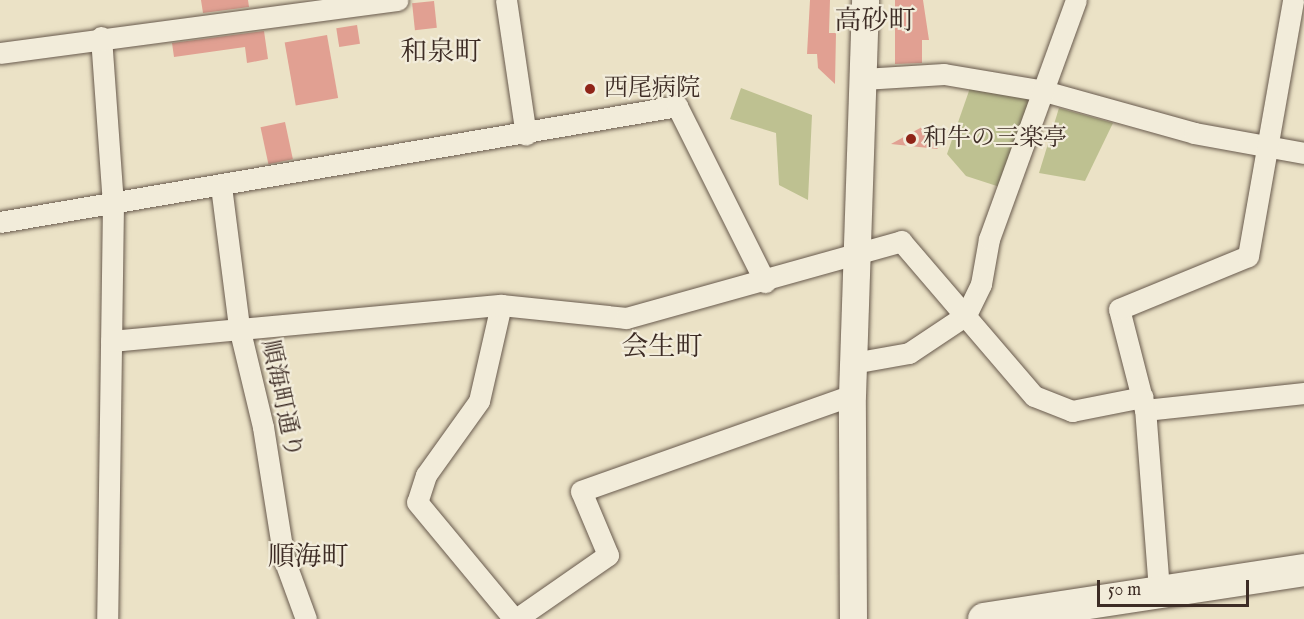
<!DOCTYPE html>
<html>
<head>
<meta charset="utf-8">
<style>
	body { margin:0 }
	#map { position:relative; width:1304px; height:619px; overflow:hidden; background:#ebe2c6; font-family:"IM FELL English","Noto Serif JP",serif }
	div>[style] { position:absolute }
	.green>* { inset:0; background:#bec191 }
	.building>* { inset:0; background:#e1a092; transform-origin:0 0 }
	.roads { filter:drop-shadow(0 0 2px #685a4d) drop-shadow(0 0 2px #685a4d) }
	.minor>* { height:21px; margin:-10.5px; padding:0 10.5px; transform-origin:10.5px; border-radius:10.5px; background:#f2ecda }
	.tertiary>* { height:27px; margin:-13.5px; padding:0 13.5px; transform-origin:13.5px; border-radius:13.5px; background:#f2ecda }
	.secondary>* { height:32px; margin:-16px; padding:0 16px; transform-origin:16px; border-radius:16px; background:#f2ecda }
	.dots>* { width:16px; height:16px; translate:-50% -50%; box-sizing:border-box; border:3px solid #f2ecda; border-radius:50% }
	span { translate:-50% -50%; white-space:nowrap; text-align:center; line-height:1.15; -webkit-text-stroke:4.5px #f2ecda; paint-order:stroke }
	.poi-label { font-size:24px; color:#3d2c25 }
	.left { translate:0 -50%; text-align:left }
	.street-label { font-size:24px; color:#3d2c25 }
	.quarter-label { font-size:27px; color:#3d2c25 }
	.scale { position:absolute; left:1097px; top:580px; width:152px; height:27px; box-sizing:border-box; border:3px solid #3d2c25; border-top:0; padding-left:8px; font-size:18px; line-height:21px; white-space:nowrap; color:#3d2c25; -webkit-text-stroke:4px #f2ecda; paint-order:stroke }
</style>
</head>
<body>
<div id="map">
	<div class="green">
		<div style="clip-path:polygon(741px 88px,812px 115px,808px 200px,779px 185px,776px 133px,730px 119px)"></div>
		<div style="clip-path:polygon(970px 88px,1034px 97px,1003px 188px,966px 176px,947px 154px)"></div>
		<div style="clip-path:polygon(1059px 108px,1113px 123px,1085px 181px,1039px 173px)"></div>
	</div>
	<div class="building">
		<div style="clip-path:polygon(201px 0,248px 0,249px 7px,203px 13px)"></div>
		<div style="clip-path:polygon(810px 0,830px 0,829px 33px,836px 33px,835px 84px,818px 68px,817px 54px,807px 54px)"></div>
		<div style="clip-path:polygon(895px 0,923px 0,929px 40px,922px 40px,922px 63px,895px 64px)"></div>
		<div style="left:434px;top:1px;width:27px;height:22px;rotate:84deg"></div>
		<div style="left:357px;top:25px;width:19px;height:21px;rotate:81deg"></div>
		<div style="clip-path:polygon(264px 31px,268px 59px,247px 63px,245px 47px,174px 57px,172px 43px)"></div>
		<div style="left:327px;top:35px;width:64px;height:43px;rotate:80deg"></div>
		<div style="left:285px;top:122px;width:38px;height:25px;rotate:78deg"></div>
		<div style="clip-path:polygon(922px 127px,938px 149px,891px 144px)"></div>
	</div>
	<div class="roads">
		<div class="minor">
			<div style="left:506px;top:0;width:136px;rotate:81.6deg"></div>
			<div style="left:101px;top:37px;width:167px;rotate:85.9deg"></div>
			<div style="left:113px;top:204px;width:415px;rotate:90.8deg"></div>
			<div style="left:0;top:53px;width:401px;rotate:-7.6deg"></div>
			<div style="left:863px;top:79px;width:81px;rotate:-3.5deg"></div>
			<div style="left:944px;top:74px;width:101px;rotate:9.6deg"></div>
			<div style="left:1044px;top:91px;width:156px;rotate:15.6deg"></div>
			<div style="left:1194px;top:133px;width:112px;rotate:10.3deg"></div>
			<div style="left:221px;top:186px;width:142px;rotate:82.7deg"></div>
			<div style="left:239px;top:327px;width:103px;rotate:76.5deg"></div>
			<div style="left:263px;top:427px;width:134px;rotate:81deg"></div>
			<div style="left:284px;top:559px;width:64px;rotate:69.9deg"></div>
			<div style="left:0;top:222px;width:687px;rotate:-9.72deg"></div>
			<div style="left:677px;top:106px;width:197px;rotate:63.4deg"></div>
			<div style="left:501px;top:305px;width:98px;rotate:102.9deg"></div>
			<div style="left:479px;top:401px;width:91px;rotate:125.6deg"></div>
			<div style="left:426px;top:475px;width:28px;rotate:108deg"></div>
			<div style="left:417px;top:502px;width:152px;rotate:50.3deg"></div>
			<div style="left:111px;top:341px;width:392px;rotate:-5.3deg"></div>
			<div style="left:501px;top:305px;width:126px;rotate:5.9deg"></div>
			<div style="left:626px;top:318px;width:286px;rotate:-15.6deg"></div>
			<div style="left:901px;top:241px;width:204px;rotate:49.4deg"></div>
			<div style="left:1034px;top:396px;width:41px;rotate:21.5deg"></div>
			<div style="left:1072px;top:411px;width:72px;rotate:-11.2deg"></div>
			<div style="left:853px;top:363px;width:57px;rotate:-10.1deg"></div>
			<div style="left:909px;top:353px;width:69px;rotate:-33.7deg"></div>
			<div style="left:966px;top:315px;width:34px;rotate:-64deg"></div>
			<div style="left:981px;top:284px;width:46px;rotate:-79.9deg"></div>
			<div style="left:989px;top:239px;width:254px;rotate:-70deg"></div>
			<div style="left:1145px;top:410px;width:160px;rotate:-6.1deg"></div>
			<div style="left:1159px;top:590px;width:181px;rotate:-94.4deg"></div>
			<div style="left:1145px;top:410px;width:104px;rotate:-104.4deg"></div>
			<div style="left:1119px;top:309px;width:139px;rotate:-22.3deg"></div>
			<div style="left:1248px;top:256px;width:260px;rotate:-80deg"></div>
			<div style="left:516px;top:619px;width:112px;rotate:-34.8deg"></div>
			<div style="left:608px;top:555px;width:69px;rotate:-112.9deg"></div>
			<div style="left:581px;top:491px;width:288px;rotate:-19.5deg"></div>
		</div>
		<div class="tertiary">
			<div style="left:853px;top:619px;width:224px;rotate:-90.3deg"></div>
			<div style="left:852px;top:395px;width:395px;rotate:-88.1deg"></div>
		</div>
		<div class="secondary">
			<div style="left:984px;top:619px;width:324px;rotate:-8.7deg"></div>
		</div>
	</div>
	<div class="dots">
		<div style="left:590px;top:89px;background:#8f2418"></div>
		<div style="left:911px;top:139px;background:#8f2418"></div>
	</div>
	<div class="poi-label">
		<span class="left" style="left:604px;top:89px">西尾病院</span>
		<span class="left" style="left:923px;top:139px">和牛の三楽亭</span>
	</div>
	<div class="street-label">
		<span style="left:281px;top:399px;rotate:78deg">順海町通り</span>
	</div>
	<div class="quarter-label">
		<span style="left:875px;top:23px">高砂町</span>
		<span style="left:441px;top:54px">和泉町</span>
		<span style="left:662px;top:349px">会生町</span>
		<span style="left:308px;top:559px">順海町</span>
	</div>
	<div class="scale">50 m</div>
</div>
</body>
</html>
